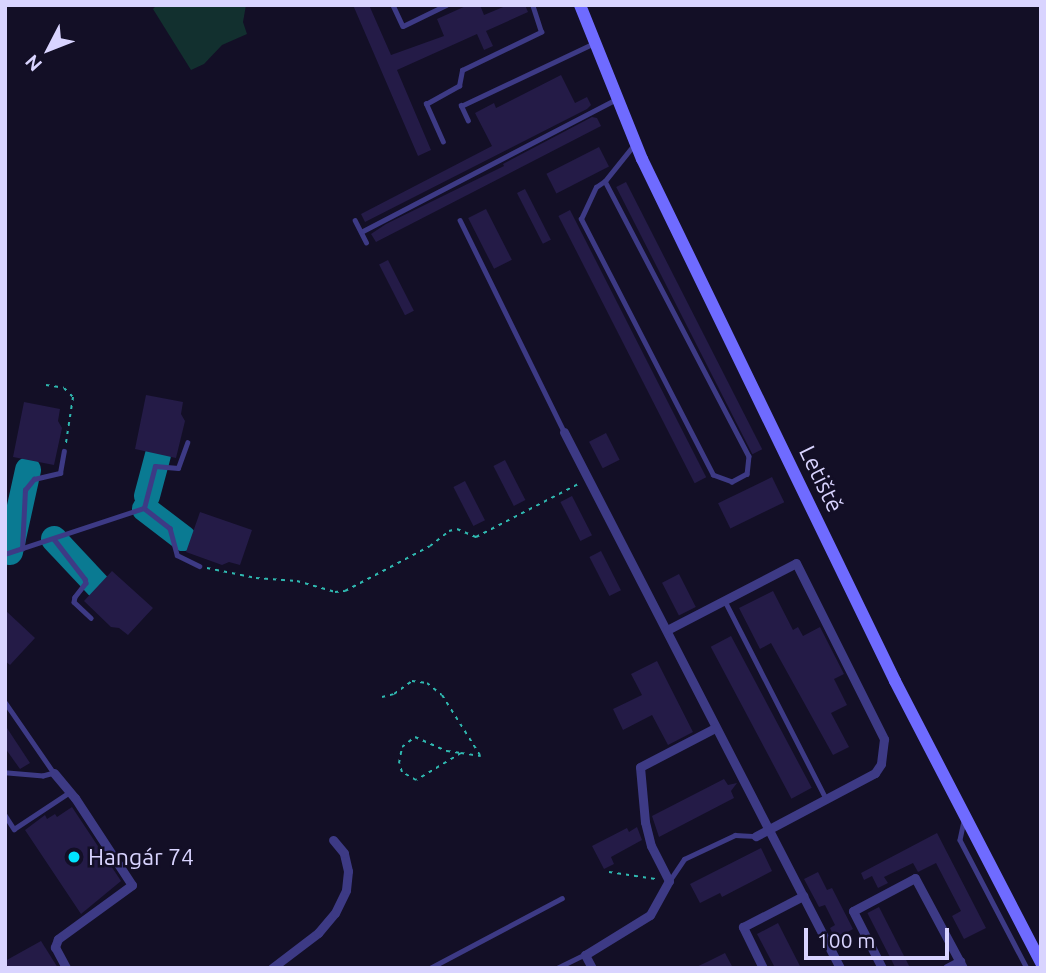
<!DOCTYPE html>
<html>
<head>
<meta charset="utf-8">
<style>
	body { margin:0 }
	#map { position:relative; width:1046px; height:973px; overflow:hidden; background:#130f26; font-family:Ubuntu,sans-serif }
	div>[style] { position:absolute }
	.green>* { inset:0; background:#12302f }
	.taxiway>* { height:26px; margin:-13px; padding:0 13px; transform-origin:13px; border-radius:13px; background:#0a7a92 }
	.building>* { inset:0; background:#241b47; transform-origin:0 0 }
	.path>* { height:2px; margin-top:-1px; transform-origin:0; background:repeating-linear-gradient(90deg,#2fb8b0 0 3.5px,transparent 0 8.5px) }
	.lane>* { height:4.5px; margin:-2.25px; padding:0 2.25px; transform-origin:2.25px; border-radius:2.25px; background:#3d3a85 }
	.street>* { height:9px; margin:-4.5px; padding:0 4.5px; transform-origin:4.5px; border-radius:4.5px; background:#3d3a85 }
	.secondary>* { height:12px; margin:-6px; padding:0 6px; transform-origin:6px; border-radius:6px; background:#6f6bff }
	.dots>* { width:19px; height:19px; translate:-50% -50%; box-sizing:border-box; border:4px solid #130f26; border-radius:50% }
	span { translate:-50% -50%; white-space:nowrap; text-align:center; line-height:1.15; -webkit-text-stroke:5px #130f26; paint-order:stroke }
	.street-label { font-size:23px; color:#d9d4ff }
	.poi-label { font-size:23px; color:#d9d4ff }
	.left { translate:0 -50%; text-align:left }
	.frame { position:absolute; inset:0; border:7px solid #d9d4ff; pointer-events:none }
	.north { position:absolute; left:14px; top:14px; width:70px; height:70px; -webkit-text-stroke:5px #130f26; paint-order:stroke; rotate:228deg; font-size:19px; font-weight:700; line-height:28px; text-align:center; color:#d9d4ff }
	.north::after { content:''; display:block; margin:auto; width:24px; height:32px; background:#d9d4ff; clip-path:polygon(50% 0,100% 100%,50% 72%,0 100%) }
	.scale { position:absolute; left:804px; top:928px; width:145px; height:32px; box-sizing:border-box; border:4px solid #d9d4ff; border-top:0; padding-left:9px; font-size:21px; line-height:24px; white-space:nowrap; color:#d9d4ff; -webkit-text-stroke:5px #130f26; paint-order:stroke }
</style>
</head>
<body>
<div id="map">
	<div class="green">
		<div style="clip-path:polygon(157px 5px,246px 5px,243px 22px,247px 34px,222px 45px,204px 64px,191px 70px,153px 9px)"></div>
	</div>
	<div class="taxiway">
		<div style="left:147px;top:496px;width:42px;rotate:-75deg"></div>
		<div style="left:145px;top:509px;width:48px;rotate:37.3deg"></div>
		<div style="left:54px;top:539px;width:64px;rotate:46.9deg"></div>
		<div style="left:10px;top:552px;width:84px;rotate:-77.6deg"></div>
	</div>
	<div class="building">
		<div style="clip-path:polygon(353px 5px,369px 5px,391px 55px,444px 36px,437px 19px,468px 5px,480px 5px,484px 15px,508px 5px,525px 5px,528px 12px,486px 31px,493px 46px,484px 50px,477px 34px,397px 70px,431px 150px,418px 156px)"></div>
		<div style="clip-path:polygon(561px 75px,575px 103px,587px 97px,591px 105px,587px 109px,365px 222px,361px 214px,492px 146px,475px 113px,494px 103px,496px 108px)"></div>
		<div style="clip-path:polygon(592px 117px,597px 118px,601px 126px,376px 242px,371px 234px,386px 224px,504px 166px,503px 164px)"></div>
		<div style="left:599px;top:147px;width:22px;height:59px;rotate:63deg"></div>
		<div style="left:626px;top:182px;width:300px;height:11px;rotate:63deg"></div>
		<div style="left:525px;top:189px;width:57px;height:9px;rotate:63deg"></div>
		<div style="left:486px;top:209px;width:57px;height:20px;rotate:63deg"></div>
		<div style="left:570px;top:210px;width:300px;height:13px;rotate:63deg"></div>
		<div style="left:388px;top:260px;width:57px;height:10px;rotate:63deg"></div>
		<div style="clip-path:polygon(146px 395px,183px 402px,181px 414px,185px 421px,176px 458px,135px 449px)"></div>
		<div style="clip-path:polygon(24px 402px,60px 409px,58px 421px,62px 428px,54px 465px,13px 457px)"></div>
		<div style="left:606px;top:433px;width:30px;height:19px;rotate:63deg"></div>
		<div style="left:505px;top:460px;width:45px;height:13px;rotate:63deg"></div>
		<div style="left:772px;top:477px;width:28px;height:60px;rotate:64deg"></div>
		<div style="left:465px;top:481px;width:44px;height:13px;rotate:63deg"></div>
		<div style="left:572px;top:496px;width:44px;height:13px;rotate:63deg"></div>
		<div style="clip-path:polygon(200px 512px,252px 530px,240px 565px,229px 562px,222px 565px,186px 552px)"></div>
		<div style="left:601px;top:551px;width:44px;height:13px;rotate:63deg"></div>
		<div style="clip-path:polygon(112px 571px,153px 608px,128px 635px,119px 628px,111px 627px,84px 601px)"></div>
		<div style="left:679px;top:574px;width:37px;height:19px;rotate:63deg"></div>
		<div style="clip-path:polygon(773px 591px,793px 630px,798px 627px,803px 636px,820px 627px,844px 674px,834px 679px,847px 705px,831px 713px,849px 747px,833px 755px,771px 643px,760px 649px,739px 608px)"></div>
		<div style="clip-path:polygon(5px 610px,35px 638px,10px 665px,5px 661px)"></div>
		<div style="left:731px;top:636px;width:172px;height:23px;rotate:62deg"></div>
		<div style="clip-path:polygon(657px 661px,693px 732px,668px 745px,652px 715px,623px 730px,613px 709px,642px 695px,631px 674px)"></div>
		<div style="clip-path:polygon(5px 725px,30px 763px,20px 769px,5px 748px)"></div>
		<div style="clip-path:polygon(724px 779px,728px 785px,737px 783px,731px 791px,734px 798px,659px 837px,652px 816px)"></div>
		<div style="clip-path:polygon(72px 807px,121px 881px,81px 914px,25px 830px,45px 815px,47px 819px,55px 814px,57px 817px)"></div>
		<div style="clip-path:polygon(637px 827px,642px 840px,611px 857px,614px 864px,604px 869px,592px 846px,627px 828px,629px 832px)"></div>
		<div style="clip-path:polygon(937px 833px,986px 928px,964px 939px,952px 916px,961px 911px,936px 863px,918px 872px,913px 863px,884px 877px,888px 883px,878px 888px,872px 876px,864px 880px,861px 873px)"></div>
		<div style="clip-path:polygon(761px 848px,772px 871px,722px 897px,720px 893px,700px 903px,690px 884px)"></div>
		<div style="clip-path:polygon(818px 872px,827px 890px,832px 888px,853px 929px,835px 939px,830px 928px,835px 925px,825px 905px,819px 907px,804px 879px)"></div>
		<div style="left:879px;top:907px;width:68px;height:13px;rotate:63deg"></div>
		<div style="clip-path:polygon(778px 923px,801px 968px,775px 968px,757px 934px)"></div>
		<div style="clip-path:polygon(41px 941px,58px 968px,5px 968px,5px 961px)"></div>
		<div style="clip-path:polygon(725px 953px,733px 968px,694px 968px,707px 962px)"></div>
	</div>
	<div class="path">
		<div style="left:46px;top:385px;width:18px;rotate:9deg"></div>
		<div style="left:64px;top:388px;width:13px;rotate:45deg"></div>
		<div style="left:73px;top:397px;width:47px;rotate:98.7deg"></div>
		<div style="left:207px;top:568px;width:50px;rotate:11.5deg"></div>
		<div style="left:256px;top:578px;width:41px;rotate:4.2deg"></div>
		<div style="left:297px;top:581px;width:40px;rotate:16deg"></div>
		<div style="left:335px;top:592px;width:10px;rotate:-6deg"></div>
		<div style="left:345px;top:591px;width:96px;rotate:-27.9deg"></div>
		<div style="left:430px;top:546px;width:24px;rotate:-38deg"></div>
		<div style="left:449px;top:531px;width:8px;rotate:-14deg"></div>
		<div style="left:457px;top:529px;width:21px;rotate:23deg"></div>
		<div style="left:476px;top:537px;width:117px;rotate:-27.4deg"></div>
		<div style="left:382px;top:697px;width:12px;rotate:-14deg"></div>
		<div style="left:394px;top:694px;width:22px;rotate:-36deg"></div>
		<div style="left:412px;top:681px;width:15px;rotate:8deg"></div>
		<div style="left:427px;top:683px;width:19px;rotate:39deg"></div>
		<div style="left:442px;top:695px;width:71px;rotate:57.7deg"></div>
		<div style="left:461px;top:753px;width:52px;rotate:149deg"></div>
		<div style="left:416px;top:780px;width:16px;rotate:-150deg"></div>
		<div style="left:402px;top:772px;width:9px;rotate:-108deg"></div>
		<div style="left:399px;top:763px;width:16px;rotate:-79deg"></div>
		<div style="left:402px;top:747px;width:16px;rotate:-38deg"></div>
		<div style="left:415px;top:737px;width:35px;rotate:24deg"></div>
		<div style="left:447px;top:751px;width:14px;rotate:8deg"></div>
		<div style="left:461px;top:753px;width:20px;rotate:9deg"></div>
		<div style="left:609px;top:872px;width:47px;rotate:8.7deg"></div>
	</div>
	<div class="lane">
		<div style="left:393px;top:5px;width:23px;rotate:65deg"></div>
		<div style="left:403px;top:26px;width:48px;rotate:-26deg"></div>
		<div style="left:468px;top:121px;width:17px;rotate:-115deg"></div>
		<div style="left:461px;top:106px;width:147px;rotate:-25.3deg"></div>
		<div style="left:443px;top:142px;width:42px;rotate:-114.1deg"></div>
		<div style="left:426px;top:104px;width:38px;rotate:-29deg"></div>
		<div style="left:459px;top:86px;width:16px;rotate:-79deg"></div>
		<div style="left:462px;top:70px;width:88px;rotate:-25.7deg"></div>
		<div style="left:541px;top:32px;width:28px;rotate:-108deg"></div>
		<div style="left:605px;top:181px;width:310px;rotate:62.4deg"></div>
		<div style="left:749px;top:456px;width:18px;rotate:96deg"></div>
		<div style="left:747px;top:474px;width:17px;rotate:152deg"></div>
		<div style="left:732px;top:482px;width:20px;rotate:-160deg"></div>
		<div style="left:713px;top:475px;width:288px;rotate:-117.3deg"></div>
		<div style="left:581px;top:219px;width:35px;rotate:-65deg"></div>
		<div style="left:596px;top:187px;width:11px;rotate:-34deg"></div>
		<div style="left:605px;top:181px;width:45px;rotate:-51.3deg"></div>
		<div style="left:355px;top:220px;width:25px;rotate:63deg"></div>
		<div style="left:460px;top:220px;width:235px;rotate:63.8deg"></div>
		<div style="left:361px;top:232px;width:286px;rotate:-27.5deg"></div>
		<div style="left:144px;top:508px;width:33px;rotate:38deg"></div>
		<div style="left:170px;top:528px;width:28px;rotate:75deg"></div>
		<div style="left:177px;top:555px;width:25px;rotate:26deg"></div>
		<div style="left:54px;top:539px;width:51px;rotate:52.2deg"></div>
		<div style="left:85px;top:579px;width:4px;rotate:76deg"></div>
		<div style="left:86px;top:583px;width:18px;rotate:128deg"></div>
		<div style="left:75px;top:597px;width:5px;rotate:101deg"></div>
		<div style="left:74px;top:602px;width:23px;rotate:43deg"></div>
		<div style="left:22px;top:549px;width:59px;rotate:-87.1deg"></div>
		<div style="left:25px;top:490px;width:14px;rotate:-51deg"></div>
		<div style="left:34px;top:479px;width:27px;rotate:-13deg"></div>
		<div style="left:60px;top:473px;width:22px;rotate:-80deg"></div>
		<div style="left:5px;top:554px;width:146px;rotate:-18.3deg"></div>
		<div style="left:144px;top:508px;width:43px;rotate:-75.3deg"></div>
		<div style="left:155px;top:466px;width:23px;rotate:5deg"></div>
		<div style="left:178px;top:468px;width:27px;rotate:-70deg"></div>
		<div style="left:725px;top:601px;width:221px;rotate:62.9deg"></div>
		<div style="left:5px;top:702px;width:86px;rotate:55.4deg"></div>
		<div style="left:54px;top:773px;width:11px;rotate:165deg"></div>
		<div style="left:43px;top:776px;width:38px;rotate:-175deg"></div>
		<div style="left:5px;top:815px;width:17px;rotate:57deg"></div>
		<div style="left:14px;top:829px;width:67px;rotate:-33.5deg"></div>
		<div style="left:964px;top:821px;width:19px;rotate:102deg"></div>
		<div style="left:960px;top:840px;width:144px;rotate:62.4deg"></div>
		<div style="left:670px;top:880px;width:25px;rotate:-56deg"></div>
		<div style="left:684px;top:859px;width:56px;rotate:-25.2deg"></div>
		<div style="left:735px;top:835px;width:21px;rotate:3deg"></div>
		<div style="left:430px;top:968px;width:149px;rotate:-27.9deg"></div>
		<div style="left:557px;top:968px;width:30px;rotate:-26deg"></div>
	</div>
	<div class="street">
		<div style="left:564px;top:432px;width:603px;rotate:62.75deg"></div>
		<div style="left:667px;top:630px;width:145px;rotate:-27.4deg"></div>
		<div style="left:796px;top:563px;width:197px;rotate:63.4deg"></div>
		<div style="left:884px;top:739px;width:25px;rotate:97deg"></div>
		<div style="left:881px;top:764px;width:11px;rotate:124deg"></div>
		<div style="left:875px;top:773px;width:135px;rotate:152.1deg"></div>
		<div style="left:54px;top:773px;width:33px;rotate:50deg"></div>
		<div style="left:75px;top:798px;width:104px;rotate:56.8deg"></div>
		<div style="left:132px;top:885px;width:92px;rotate:143.9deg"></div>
		<div style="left:58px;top:939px;width:9px;rotate:111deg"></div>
		<div style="left:55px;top:947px;width:24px;rotate:62deg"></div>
		<div style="left:272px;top:968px;width:58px;rotate:-37.3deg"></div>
		<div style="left:318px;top:933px;width:26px;rotate:-50deg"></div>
		<div style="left:335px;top:913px;width:25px;rotate:-64deg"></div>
		<div style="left:346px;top:890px;width:19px;rotate:-84deg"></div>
		<div style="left:348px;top:871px;width:18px;rotate:-103deg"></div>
		<div style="left:344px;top:853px;width:17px;rotate:-130deg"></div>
		<div style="left:592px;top:968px;width:15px;rotate:-118deg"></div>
		<div style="left:585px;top:955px;width:76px;rotate:-31.6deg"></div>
		<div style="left:650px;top:915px;width:39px;rotate:-61deg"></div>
		<div style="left:669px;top:881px;width:39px;rotate:-117deg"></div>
		<div style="left:651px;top:846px;width:25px;rotate:-104deg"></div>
		<div style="left:645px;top:822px;width:55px;rotate:-95.2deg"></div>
		<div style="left:640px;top:767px;width:85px;rotate:-27.5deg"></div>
		<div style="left:763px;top:968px;width:46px;rotate:-116deg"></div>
		<div style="left:743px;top:927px;width:68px;rotate:-27.3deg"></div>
		<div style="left:882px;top:968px;width:64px;rotate:-117deg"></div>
		<div style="left:853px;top:911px;width:70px;rotate:-28deg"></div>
		<div style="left:915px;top:878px;width:102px;rotate:61.9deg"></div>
		<div style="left:947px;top:968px;width:15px;rotate:-28deg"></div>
	</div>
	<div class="secondary">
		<div style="left:580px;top:5px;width:166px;rotate:68.1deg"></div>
		<div style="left:642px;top:159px;width:580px;rotate:64.14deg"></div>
		<div style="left:895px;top:681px;width:318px;rotate:62.6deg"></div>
	</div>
	<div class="dots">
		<div style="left:74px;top:857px;background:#00e5ff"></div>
	</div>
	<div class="street-label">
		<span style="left:821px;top:479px;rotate:64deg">Letiště</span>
	</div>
	<div class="poi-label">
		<span class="left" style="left:88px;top:857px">Hangár 74</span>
	</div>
	<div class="frame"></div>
	<div class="north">N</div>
	<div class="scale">100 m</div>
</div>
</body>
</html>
